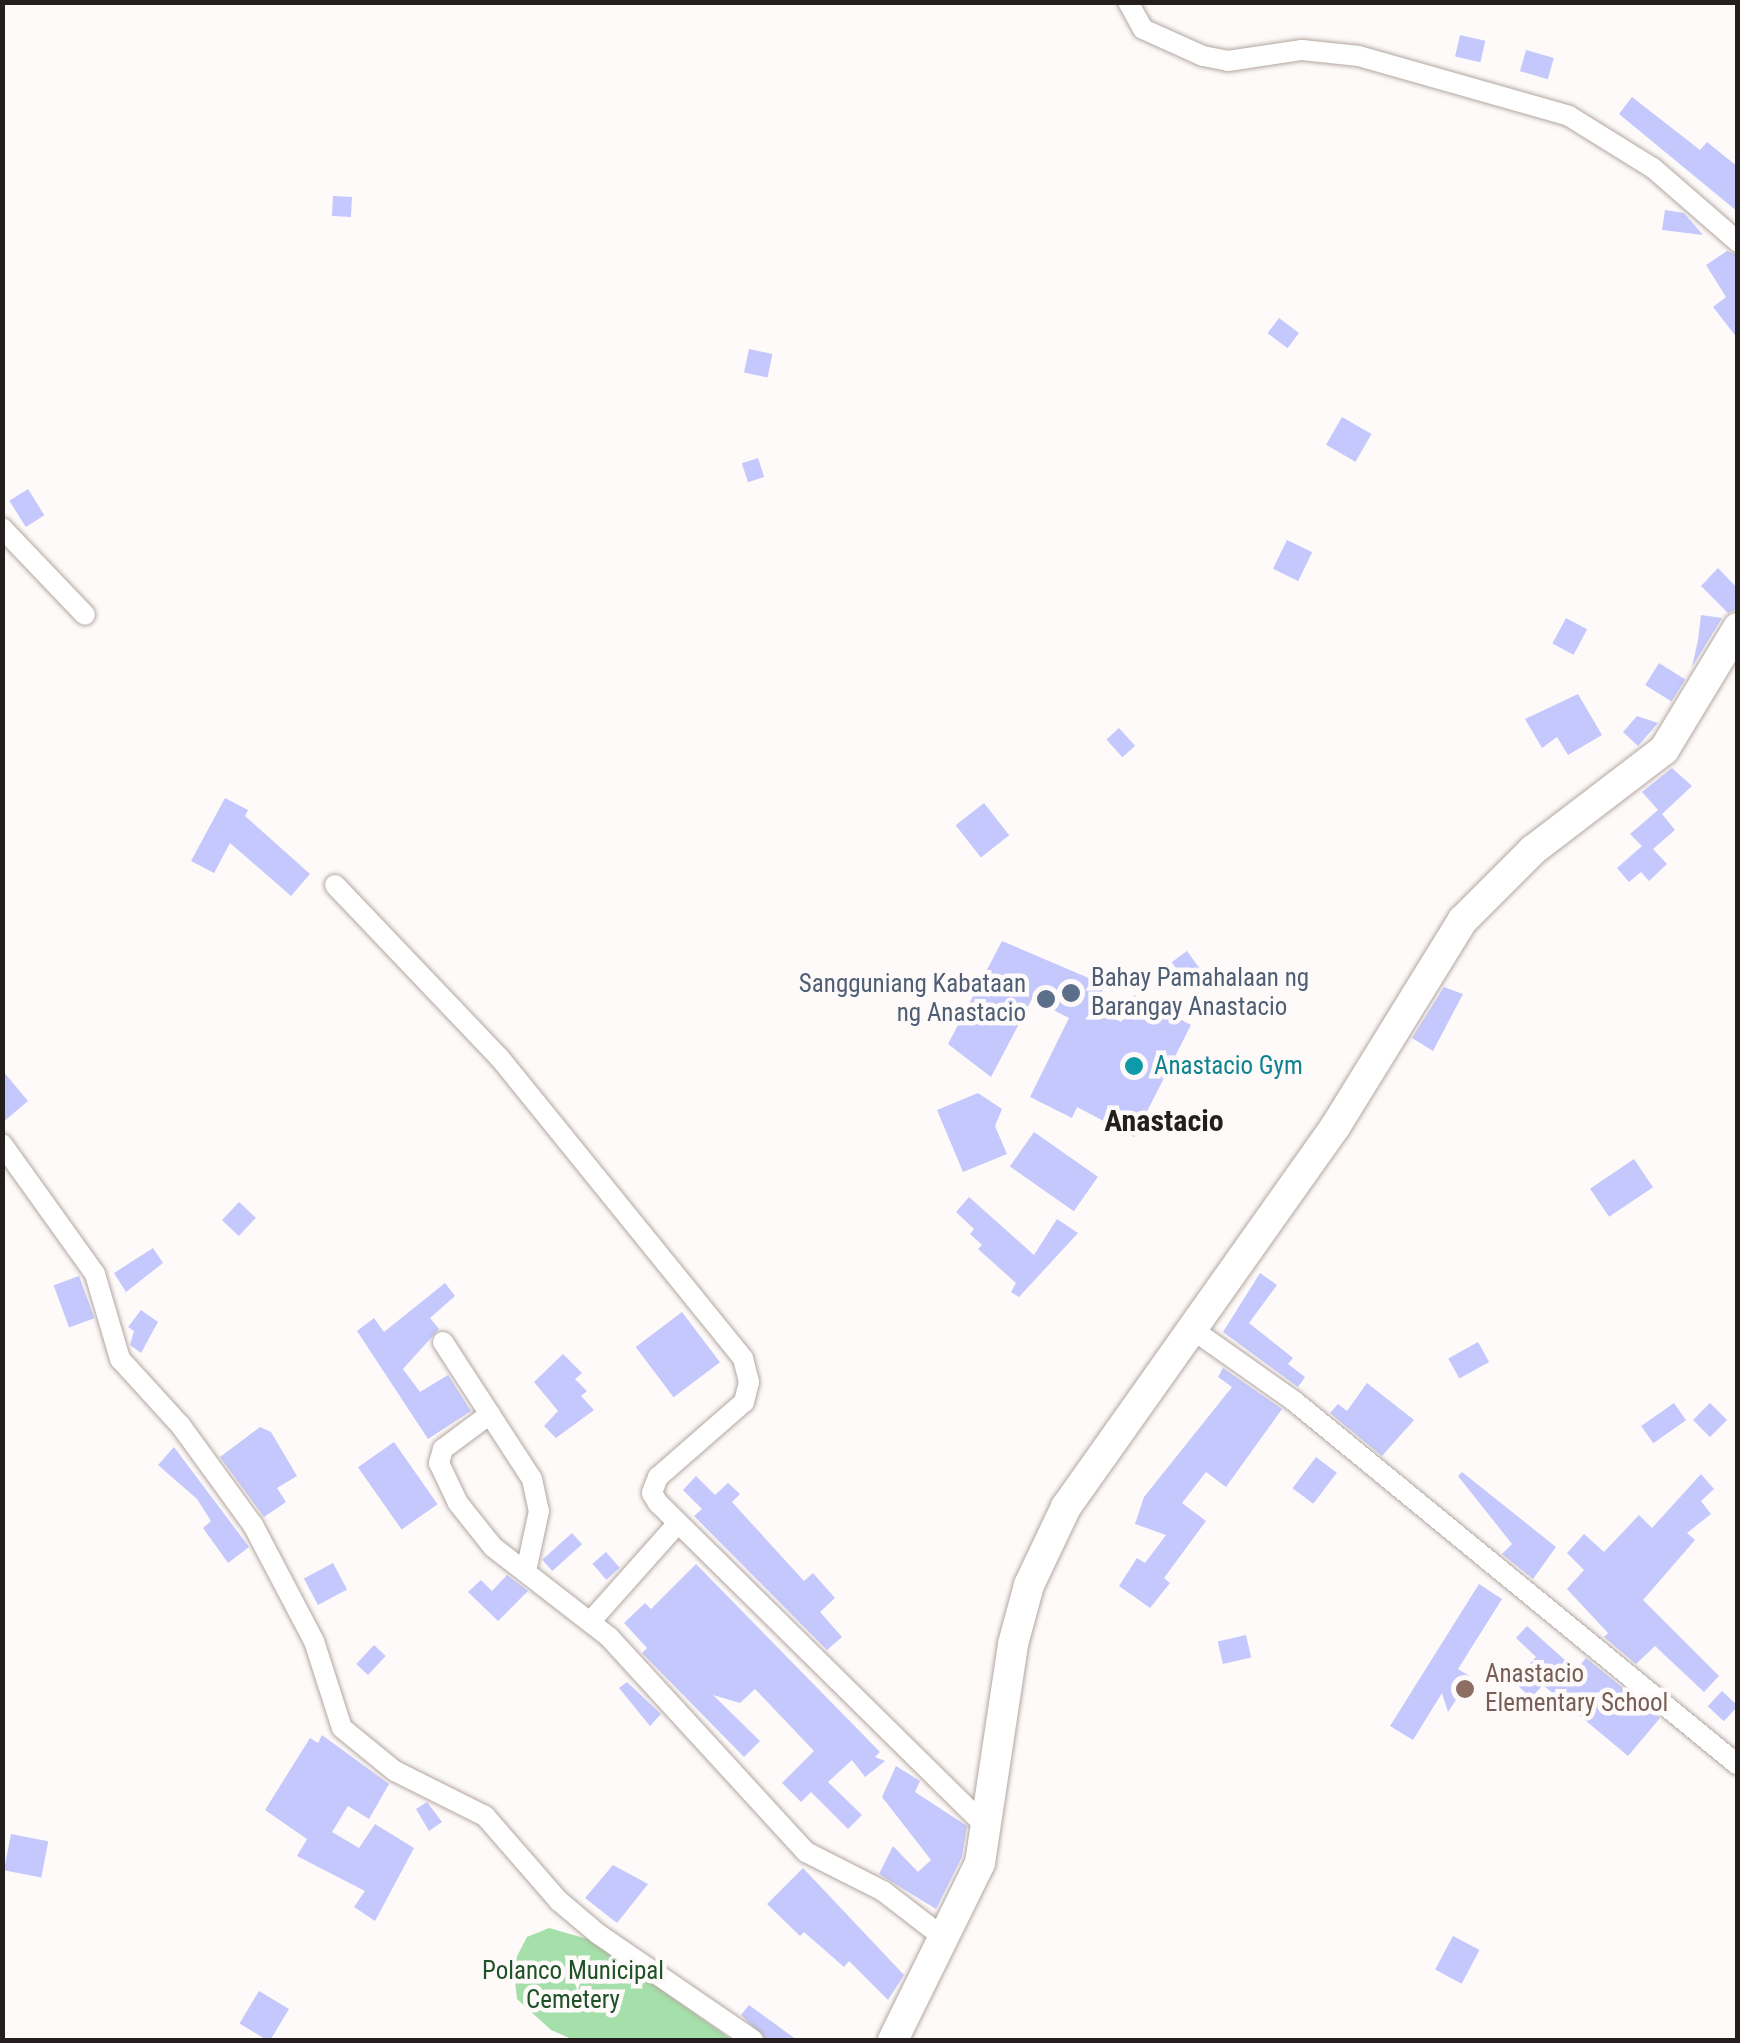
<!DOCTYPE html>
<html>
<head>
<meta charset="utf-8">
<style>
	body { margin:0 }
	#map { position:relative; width:1740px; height:2043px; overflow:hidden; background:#fdfaf9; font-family:"Roboto Condensed",sans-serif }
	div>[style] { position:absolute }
	.green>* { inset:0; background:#a5dfa9 }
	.building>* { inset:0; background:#c5c8fc; transform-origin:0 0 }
	.roads { filter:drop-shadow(0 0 2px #b3a6a0) drop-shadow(0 0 2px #b3a6a0) }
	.street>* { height:20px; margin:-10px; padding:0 10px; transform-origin:10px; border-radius:10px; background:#fff }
	.secondary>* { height:30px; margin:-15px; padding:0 15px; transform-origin:15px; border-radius:15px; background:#fff }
	.dots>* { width:28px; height:28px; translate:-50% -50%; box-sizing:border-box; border:5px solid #fdfaf9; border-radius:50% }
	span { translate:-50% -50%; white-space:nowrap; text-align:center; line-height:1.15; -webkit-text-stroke:9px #fdfaf9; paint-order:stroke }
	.service-label { font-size:25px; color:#4e5e75 }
	.left { translate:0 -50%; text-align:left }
	.right { translate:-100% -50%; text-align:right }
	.culture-label { font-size:25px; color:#0d838f }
	.education-label { font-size:25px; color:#785e54 }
	.park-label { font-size:25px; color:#1e5126 }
	.quarter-label { font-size:30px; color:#241f1d; font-weight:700 }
	.frame { position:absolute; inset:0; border:5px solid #241f1d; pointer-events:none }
</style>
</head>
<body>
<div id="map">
	<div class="green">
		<div style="clip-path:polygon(549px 1928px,591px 1940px,732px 2040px,574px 2040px,551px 2030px,517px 1999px,513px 1964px,527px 1937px)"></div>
	</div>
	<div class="building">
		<div style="left:1460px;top:35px;width:26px;height:22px;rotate:13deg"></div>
		<div style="left:1526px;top:50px;width:29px;height:22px;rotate:16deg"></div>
		<div style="clip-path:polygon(1632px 97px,1700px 150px,1707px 142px,1738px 167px,1738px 212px,1619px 114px)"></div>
		<div style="left:333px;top:196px;width:19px;height:20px;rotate:3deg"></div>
		<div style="clip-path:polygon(1665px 210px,1684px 213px,1703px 235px,1662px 230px)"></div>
		<div style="clip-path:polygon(1727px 251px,1738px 255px,1738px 339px,1713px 307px,1726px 297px,1706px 265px)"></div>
		<div style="left:1279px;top:318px;width:25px;height:19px;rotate:37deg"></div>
		<div style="left:749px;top:349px;width:24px;height:24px;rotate:12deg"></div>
		<div style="left:1342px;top:417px;width:34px;height:32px;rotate:30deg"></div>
		<div style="left:758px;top:458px;width:20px;height:17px;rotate:72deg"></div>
		<div style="left:28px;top:489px;width:31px;height:22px;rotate:58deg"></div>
		<div style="left:1287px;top:540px;width:28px;height:32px;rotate:26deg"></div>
		<div style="clip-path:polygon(1718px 568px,1738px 589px,1738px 609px,1728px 613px,1701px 586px)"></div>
		<div style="clip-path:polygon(1701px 615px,1722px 618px,1692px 667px,1698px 640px)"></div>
		<div style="left:1566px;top:618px;width:24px;height:29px;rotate:28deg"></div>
		<div style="left:1659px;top:663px;width:31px;height:26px;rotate:32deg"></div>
		<div style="clip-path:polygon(1578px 694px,1602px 735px,1568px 755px,1557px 737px,1542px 748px,1525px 719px)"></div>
		<div style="clip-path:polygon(1637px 716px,1658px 723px,1638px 746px,1623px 732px)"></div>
		<div style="left:1119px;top:728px;width:24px;height:17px;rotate:48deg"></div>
		<div style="clip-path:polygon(1672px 768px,1692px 786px,1662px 814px,1675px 830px,1653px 849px,1667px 864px,1649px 881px,1641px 872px,1629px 882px,1617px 868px,1642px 846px,1630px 834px,1658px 810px,1642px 792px)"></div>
		<div style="clip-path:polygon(225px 798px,248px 810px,245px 816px,310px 874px,291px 896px,230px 843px,214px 873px,191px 861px)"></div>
		<div style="left:984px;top:803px;width:41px;height:36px;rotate:52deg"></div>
		<div style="clip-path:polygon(1002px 941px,1105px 985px,1093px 1008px,1121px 1022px,1134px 995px,1191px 1025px,1134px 1137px,1077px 1107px,1072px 1118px,1030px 1097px,1069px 1018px,1032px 999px,991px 1077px,948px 1044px)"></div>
		<div style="left:1187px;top:951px;width:26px;height:19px;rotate:54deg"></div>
		<div style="clip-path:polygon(1444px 987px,1463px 994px,1433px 1051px,1412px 1038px)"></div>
		<div style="clip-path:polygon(2px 1070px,28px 1101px,2px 1123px)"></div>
		<div style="clip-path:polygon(978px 1093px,1002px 1109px,995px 1126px,1007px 1154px,963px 1172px,937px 1110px)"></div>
		<div style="left:1034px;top:1132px;width:78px;height:42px;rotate:35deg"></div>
		<div style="left:1634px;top:1159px;width:34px;height:53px;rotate:56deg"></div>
		<div style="clip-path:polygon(969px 1197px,1034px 1255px,1057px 1219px,1078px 1233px,1019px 1297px,1011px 1292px,1016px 1283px,978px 1249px,982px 1245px,970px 1234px,974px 1229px,956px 1212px)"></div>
		<div style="left:239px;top:1202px;width:23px;height:25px;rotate:43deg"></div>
		<div style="clip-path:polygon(153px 1248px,163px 1263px,126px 1292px,114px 1273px)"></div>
		<div style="clip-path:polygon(1260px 1273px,1277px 1285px,1249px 1323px,1293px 1358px,1288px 1364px,1305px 1377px,1298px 1387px,1223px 1332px)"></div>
		<div style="left:79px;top:1276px;width:45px;height:27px;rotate:70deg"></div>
		<div style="clip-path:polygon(445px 1283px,455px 1296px,430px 1318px,439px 1329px,403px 1369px,420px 1392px,448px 1375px,471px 1411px,428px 1439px,357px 1331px,374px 1318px,384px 1332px)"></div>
		<div style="clip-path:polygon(141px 1310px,158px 1322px,141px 1353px,130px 1345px,134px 1331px,128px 1327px)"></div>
		<div style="left:682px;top:1312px;width:63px;height:58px;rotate:53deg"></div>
		<div style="left:1478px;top:1342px;width:23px;height:34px;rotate:61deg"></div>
		<div style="clip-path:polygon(563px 1354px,582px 1373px,575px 1379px,587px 1391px,581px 1396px,594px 1410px,556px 1438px,544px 1426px,558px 1411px,534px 1382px)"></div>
		<div style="clip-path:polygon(1223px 1368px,1282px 1409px,1226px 1487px,1206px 1472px,1182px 1503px,1206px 1521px,1164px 1578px,1170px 1583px,1150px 1608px,1119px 1586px,1137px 1558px,1145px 1563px,1166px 1535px,1135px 1524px,1144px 1497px,1232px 1387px,1218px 1377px)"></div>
		<div style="clip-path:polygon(1367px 1383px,1414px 1420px,1382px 1456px,1330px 1413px,1338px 1404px,1347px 1411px)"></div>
		<div style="left:1674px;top:1403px;width:21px;height:40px;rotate:55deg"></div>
		<div style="left:1710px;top:1403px;width:24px;height:24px;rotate:45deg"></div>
		<div style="clip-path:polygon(260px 1427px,271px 1432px,297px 1476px,277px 1488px,286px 1502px,264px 1517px,220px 1457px)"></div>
		<div style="left:394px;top:1442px;width:76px;height:44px;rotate:55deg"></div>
		<div style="clip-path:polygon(174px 1447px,249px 1547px,228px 1563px,203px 1528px,211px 1521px,197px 1499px,158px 1465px)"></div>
		<div style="left:1316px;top:1457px;width:26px;height:39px;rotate:37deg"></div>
		<div style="clip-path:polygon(1462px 1472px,1556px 1547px,1533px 1579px,1502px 1554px,1512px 1544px,1458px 1476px)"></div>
		<div style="clip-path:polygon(1701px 1474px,1714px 1489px,1701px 1501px,1711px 1514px,1687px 1533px,1695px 1540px,1643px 1600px,1719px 1676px,1704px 1692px,1655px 1646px,1636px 1664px,1604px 1637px,1608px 1633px,1567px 1589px,1584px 1570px,1567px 1553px,1584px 1534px,1604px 1552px,1639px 1515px,1652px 1528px)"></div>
		<div style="clip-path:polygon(696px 1476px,715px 1495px,728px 1483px,740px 1494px,732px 1502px,804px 1581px,813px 1573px,835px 1598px,820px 1612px,842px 1637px,827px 1650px,694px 1516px,702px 1509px,683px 1490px)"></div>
		<div style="left:572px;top:1533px;width:15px;height:40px;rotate:48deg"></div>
		<div style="left:606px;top:1552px;width:21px;height:18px;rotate:49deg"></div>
		<div style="left:333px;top:1563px;width:30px;height:33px;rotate:62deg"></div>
		<div style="clip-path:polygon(696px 1564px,880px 1752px,875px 1757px,885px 1761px,865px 1777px,852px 1760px,828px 1782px,862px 1815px,848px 1829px,811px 1792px,801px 1802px,782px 1783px,814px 1751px,755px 1689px,740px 1703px,713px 1695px,760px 1741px,744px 1757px,642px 1653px,647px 1648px,624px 1623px,645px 1603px,651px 1609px)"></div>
		<div style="clip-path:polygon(507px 1575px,528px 1591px,498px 1621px,468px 1592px,481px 1580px,492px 1591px)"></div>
		<div style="clip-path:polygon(1479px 1584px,1502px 1599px,1458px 1669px,1471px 1677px,1448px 1712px,1442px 1693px,1413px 1740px,1390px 1726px)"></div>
		<div style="clip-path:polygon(1527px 1626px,1576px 1670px,1586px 1658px,1660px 1718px,1628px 1756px,1543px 1685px,1531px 1698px,1513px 1681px,1536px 1657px,1516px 1638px)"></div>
		<div style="left:1246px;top:1635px;width:23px;height:29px;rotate:77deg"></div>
		<div style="left:374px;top:1645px;width:16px;height:26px;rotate:43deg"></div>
		<div style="clip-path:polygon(627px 1682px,661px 1714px,650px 1726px,619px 1688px)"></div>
		<div style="left:1722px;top:1691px;width:22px;height:21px;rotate:43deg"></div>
		<div style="clip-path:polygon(322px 1735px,389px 1784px,369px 1819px,348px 1806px,332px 1832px,359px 1848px,375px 1824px,414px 1848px,375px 1921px,354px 1907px,365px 1891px,297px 1856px,307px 1839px,265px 1810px,310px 1738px,318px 1743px)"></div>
		<div style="clip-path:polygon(896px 1766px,920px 1781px,915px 1792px,967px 1826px,962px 1857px,936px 1909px,879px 1874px,893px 1846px,918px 1872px,931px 1860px,882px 1797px)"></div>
		<div style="clip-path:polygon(427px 1802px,442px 1822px,429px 1831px,416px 1809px)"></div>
		<div style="left:11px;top:1834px;width:38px;height:37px;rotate:11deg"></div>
		<div style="clip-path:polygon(613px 1865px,648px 1884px,617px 1923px,585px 1898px)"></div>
		<div style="clip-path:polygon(803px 1868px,904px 1975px,888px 2000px,849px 1961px,844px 1967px,804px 1932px,800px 1936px,767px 1904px)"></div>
		<div style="left:1453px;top:1936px;width:30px;height:38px;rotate:28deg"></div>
		<div style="left:259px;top:1991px;width:35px;height:38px;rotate:31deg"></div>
		<div style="clip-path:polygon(749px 2005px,797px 2040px,767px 2040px,741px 2015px)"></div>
	</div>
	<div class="roads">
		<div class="street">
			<div style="left:1128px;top:2px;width:31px;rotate:61deg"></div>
			<div style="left:1143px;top:29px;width:66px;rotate:24.2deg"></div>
			<div style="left:1203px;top:56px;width:25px;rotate:11deg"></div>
			<div style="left:1228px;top:61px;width:75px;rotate:-8.5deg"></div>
			<div style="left:1302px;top:50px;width:57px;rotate:6deg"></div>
			<div style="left:1359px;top:56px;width:218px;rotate:15.9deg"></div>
			<div style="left:1569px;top:116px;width:99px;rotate:31.8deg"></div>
			<div style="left:1653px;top:168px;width:113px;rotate:41deg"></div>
			<div style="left:2px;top:528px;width:120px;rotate:46.3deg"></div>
			<div style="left:335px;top:885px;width:238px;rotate:46.4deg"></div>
			<div style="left:499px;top:1057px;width:387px;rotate:51deg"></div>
			<div style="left:743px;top:1358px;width:25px;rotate:76deg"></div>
			<div style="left:749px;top:1382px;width:21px;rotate:104deg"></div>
			<div style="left:744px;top:1402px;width:114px;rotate:138.9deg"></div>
			<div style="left:658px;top:1477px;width:17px;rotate:111deg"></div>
			<div style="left:652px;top:1493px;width:12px;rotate:59deg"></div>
			<div style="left:658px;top:1503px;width:465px;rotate:44.6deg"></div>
			<div style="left:2px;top:1144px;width:160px;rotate:54.4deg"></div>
			<div style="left:95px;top:1274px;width:89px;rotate:73.6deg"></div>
			<div style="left:120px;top:1359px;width:91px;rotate:47.7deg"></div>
			<div style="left:181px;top:1426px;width:122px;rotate:54deg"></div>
			<div style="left:253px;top:1525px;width:131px;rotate:62.3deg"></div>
			<div style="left:314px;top:1641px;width:91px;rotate:72.2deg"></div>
			<div style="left:342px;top:1728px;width:68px;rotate:39.1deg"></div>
			<div style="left:395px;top:1771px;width:101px;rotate:26.6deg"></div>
			<div style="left:485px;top:1816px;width:113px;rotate:49deg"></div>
			<div style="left:559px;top:1901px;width:51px;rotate:40.2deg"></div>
			<div style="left:598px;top:1934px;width:188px;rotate:34.4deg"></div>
			<div style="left:1192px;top:1329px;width:125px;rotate:35.2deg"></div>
			<div style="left:1294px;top:1401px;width:574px;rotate:39.35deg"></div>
			<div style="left:443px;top:1342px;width:163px;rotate:57deg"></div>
			<div style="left:532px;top:1479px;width:33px;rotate:78deg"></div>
			<div style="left:539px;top:1511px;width:61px;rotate:102.2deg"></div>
			<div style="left:490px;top:1414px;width:59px;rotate:143.3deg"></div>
			<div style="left:443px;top:1449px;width:15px;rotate:106deg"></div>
			<div style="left:439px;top:1463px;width:44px;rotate:64.6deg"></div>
			<div style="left:458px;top:1503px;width:56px;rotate:51.5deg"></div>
			<div style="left:493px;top:1547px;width:147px;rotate:37.8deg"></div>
			<div style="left:609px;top:1637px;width:292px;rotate:47.5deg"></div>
			<div style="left:806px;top:1852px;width:86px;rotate:26.9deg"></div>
			<div style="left:883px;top:1891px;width:77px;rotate:37.6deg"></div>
			<div style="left:591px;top:1621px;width:130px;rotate:-48.4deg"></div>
		</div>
		<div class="secondary">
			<div style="left:893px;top:2040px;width:197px;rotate:-63.8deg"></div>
			<div style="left:980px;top:1863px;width:221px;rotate:-81.4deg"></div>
			<div style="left:1013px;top:1644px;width:61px;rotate:-74.8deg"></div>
			<div style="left:1029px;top:1585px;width:86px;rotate:-64.6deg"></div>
			<div style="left:1066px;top:1507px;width:466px;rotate:-54.7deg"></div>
			<div style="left:1335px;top:1127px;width:243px;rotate:-58.3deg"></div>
			<div style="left:1463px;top:920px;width:99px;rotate:-45deg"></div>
			<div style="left:1533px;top:850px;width:165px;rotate:-37.4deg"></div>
			<div style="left:1664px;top:750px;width:143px;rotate:-58.8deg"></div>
		</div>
	</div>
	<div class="dots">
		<div style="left:1071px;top:993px;background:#5c6f8a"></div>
		<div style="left:1046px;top:999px;background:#5c6f8a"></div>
		<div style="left:1134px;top:1066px;background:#0f9aa8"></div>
		<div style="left:1465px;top:1689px;background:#8d6e63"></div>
	</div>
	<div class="service-label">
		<span class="left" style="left:1091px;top:993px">Bahay Pamahalaan ng<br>Barangay Anastacio</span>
		<span class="right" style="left:1026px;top:999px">Sangguniang Kabataan<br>ng Anastacio</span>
	</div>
	<div class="culture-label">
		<span class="left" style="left:1154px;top:1066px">Anastacio Gym</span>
	</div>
	<div class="education-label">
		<span class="left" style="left:1485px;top:1689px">Anastacio<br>Elementary School</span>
	</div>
	<div class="park-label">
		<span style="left:573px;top:1986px">Polanco Municipal<br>Cemetery</span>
	</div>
	<div class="quarter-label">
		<span style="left:1164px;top:1121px">Anastacio</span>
	</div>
	<div class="frame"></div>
</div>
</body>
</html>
